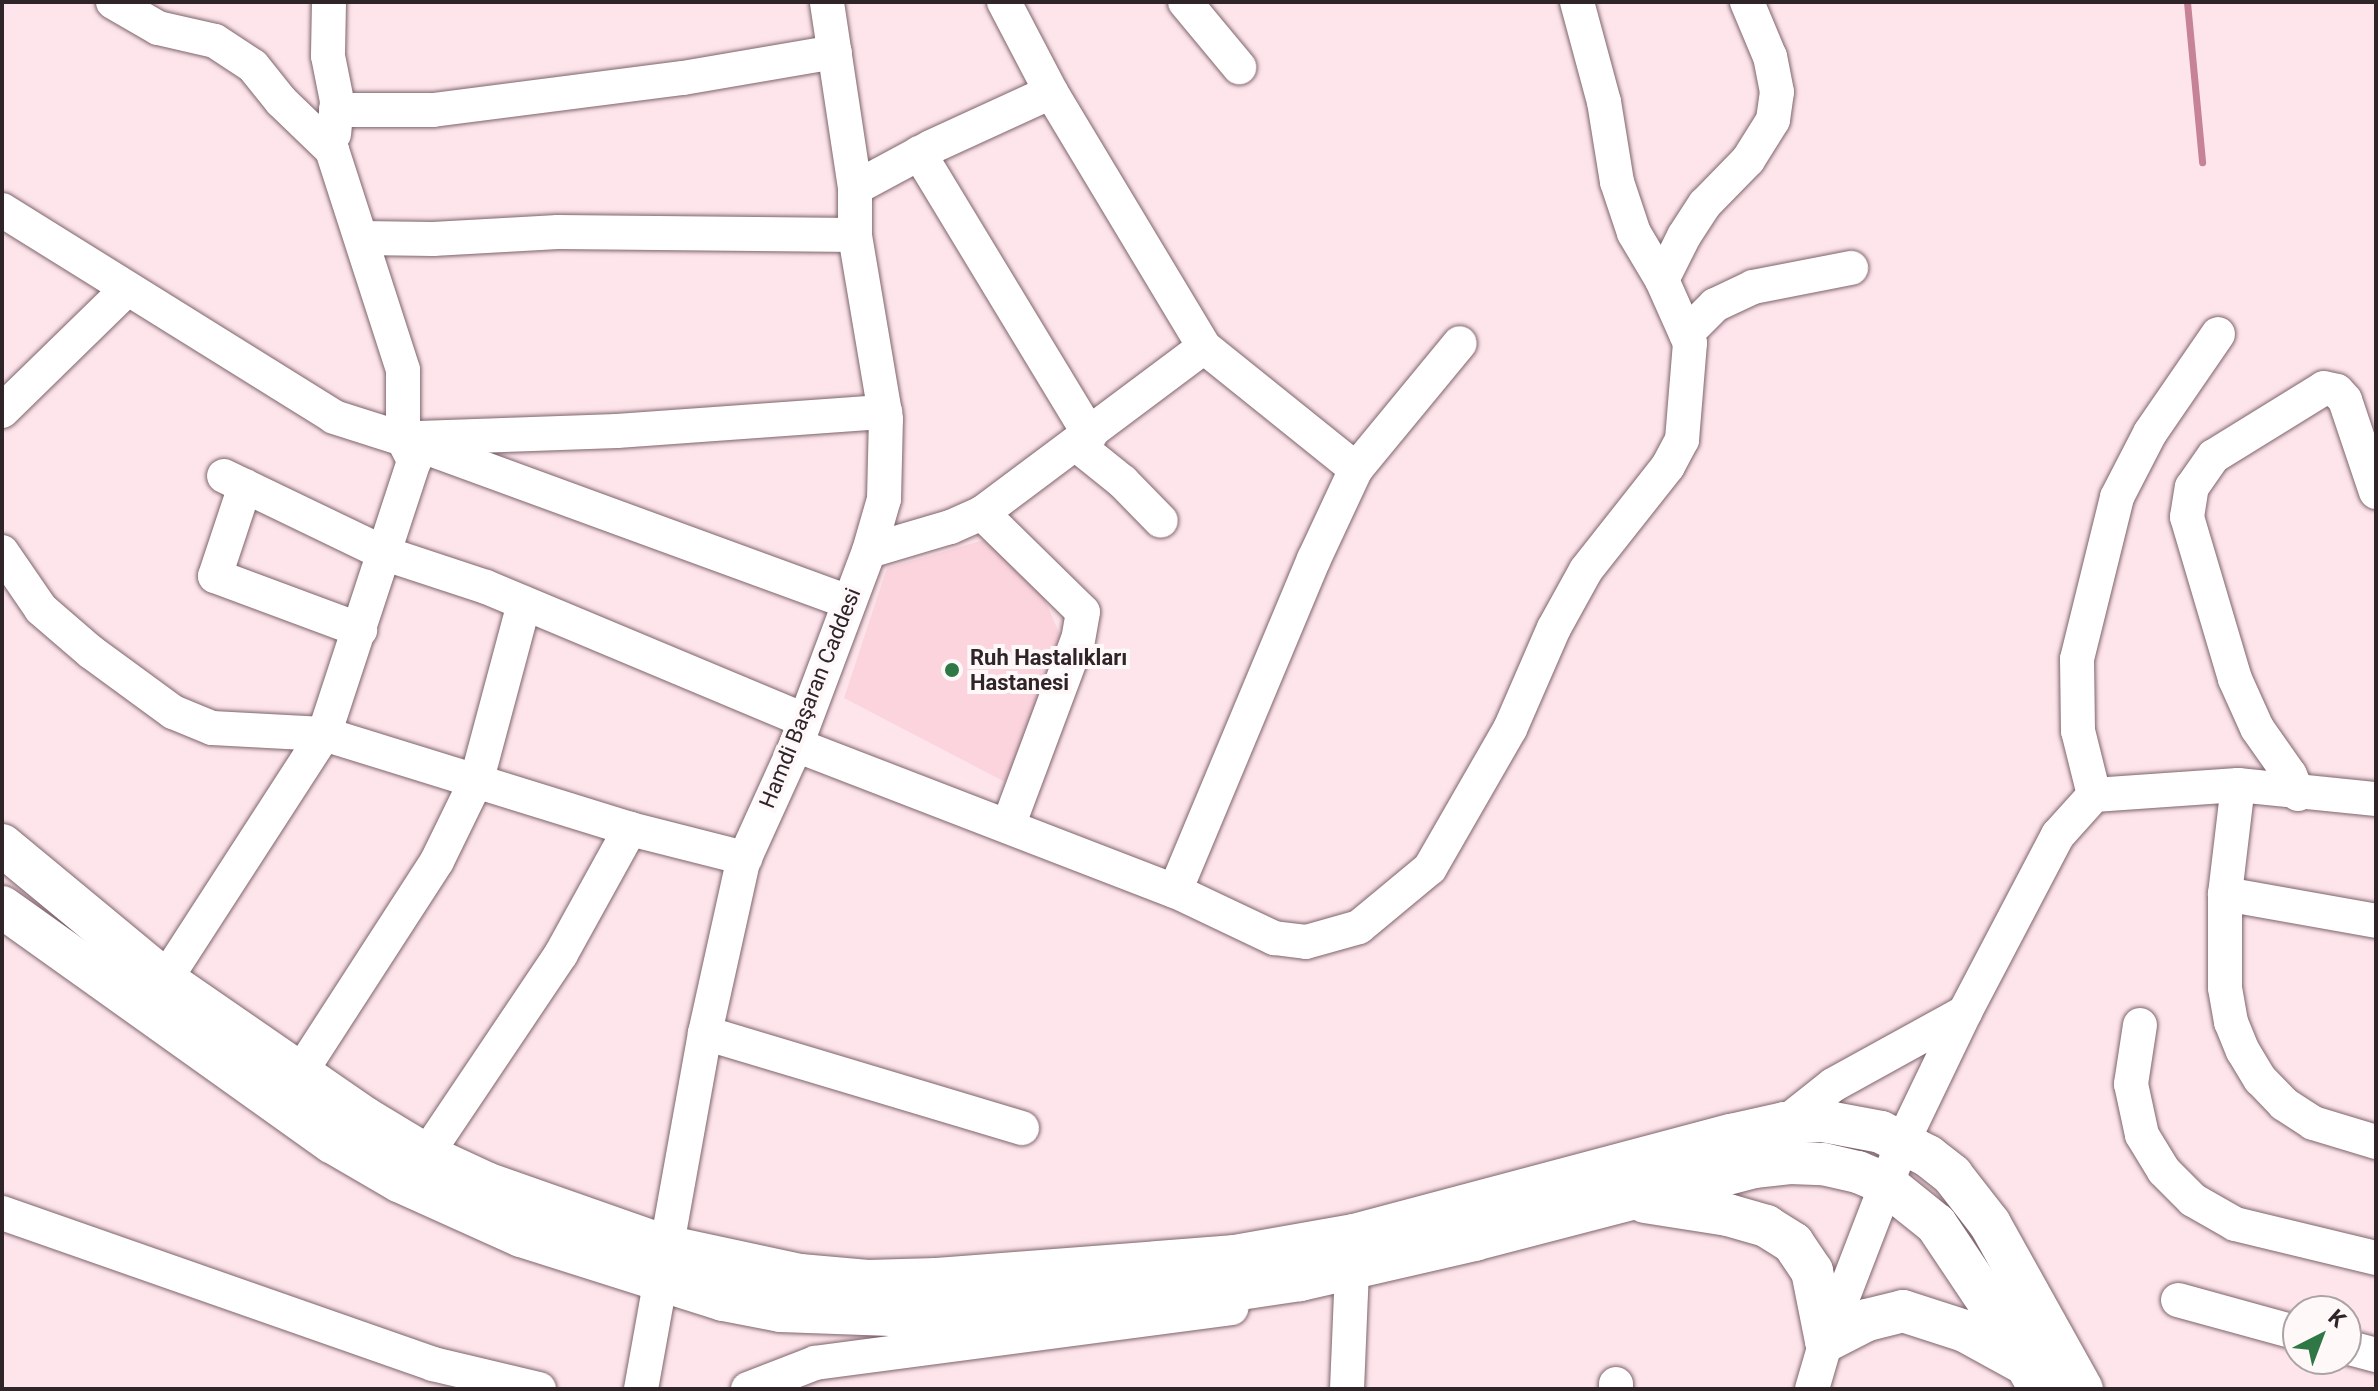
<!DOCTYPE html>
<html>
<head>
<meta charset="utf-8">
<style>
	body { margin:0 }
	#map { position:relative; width:2378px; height:1391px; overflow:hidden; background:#fee5eb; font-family:Roboto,sans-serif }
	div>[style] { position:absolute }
	.built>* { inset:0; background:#fbd4de }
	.stream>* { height:7px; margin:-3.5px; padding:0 3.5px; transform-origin:3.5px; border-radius:3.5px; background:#c68296 }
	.roads { filter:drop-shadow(0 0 2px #7e646b) drop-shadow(0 0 2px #7e646b) }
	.minor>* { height:34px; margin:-17px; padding:0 17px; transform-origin:17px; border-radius:17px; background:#fff }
	.major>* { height:42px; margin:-21px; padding:0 21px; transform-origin:21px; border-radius:21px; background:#fff }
	.dots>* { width:22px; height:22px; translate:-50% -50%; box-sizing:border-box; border:4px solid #fef8f9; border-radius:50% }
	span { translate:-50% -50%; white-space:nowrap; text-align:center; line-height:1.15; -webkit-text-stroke:8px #fef8f9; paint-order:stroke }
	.poi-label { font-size:22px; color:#2f2427; font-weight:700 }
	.left { translate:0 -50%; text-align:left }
	.street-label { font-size:22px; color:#2f2427 }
	.frame { position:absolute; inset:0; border:4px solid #2f2427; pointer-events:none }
	.north { position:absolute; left:2282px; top:1295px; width:80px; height:80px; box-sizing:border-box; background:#fef8f9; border:2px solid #aba3a5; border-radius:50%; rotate:42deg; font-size:22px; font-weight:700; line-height:32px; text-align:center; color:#2f2427 }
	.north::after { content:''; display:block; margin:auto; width:28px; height:36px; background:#2f7845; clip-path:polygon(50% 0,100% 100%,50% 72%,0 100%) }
</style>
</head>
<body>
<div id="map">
	<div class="built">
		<div style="clip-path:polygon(984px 540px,1038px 584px,1063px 642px,1005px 782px,844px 698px,887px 568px)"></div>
	</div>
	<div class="stream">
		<div style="left:2187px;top:2px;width:161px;rotate:84.6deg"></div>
	</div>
	<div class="roads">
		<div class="minor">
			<div style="left:113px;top:2px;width:52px;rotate:30deg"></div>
			<div style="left:158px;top:28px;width:58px;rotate:12.8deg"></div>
			<div style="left:215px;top:41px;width:45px;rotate:33.3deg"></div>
			<div style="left:253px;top:66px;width:45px;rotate:51.3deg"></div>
			<div style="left:281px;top:101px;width:71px;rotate:43.9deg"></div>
			<div style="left:332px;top:150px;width:231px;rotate:72.1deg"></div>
			<div style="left:403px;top:370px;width:69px;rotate:90deg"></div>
			<div style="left:403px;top:439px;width:25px;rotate:63deg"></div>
			<div style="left:414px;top:461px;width:287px;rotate:108.2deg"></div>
			<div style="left:324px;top:734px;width:293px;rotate:122.9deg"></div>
			<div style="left:329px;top:2px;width:54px;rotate:91.1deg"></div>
			<div style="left:328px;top:56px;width:46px;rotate:78.7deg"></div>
			<div style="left:337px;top:101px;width:33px;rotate:95deg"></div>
			<div style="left:1004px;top:2px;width:102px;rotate:62.4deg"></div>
			<div style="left:1185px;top:2px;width:85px;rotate:50.3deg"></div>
			<div style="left:336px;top:110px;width:97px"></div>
			<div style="left:433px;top:110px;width:252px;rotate:-7.3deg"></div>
			<div style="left:683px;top:78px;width:154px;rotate:-9.7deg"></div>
			<div style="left:919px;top:153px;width:330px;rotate:58.8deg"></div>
			<div style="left:855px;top:188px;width:86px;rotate:-28.3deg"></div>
			<div style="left:931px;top:147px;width:132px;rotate:-24.6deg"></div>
			<div style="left:1051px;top:92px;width:297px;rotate:59deg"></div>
			<div style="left:1204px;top:347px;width:277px;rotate:143.2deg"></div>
			<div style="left:982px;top:513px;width:35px;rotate:156deg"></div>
			<div style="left:950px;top:527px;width:84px;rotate:163.5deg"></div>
			<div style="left:2px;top:210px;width:391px;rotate:31.9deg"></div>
			<div style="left:334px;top:417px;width:72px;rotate:17.7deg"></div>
			<div style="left:403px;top:439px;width:474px;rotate:20.1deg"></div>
			<div style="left:362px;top:238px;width:71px;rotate:0.8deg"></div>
			<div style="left:433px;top:239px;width:125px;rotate:-3.2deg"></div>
			<div style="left:558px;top:232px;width:297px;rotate:0.6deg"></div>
			<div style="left:1662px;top:280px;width:49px;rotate:-63.4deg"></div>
			<div style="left:1684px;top:236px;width:38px;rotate:-57deg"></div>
			<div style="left:1705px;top:204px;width:62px;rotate:-45.7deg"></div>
			<div style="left:1748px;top:160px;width:47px;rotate:-58deg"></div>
			<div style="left:1773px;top:120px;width:28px;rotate:-82deg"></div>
			<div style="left:1777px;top:92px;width:36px;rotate:-101deg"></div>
			<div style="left:1770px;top:57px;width:60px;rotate:-112.7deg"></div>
			<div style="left:1686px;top:334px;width:41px;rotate:-45deg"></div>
			<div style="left:1715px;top:305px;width:42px;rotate:-25.3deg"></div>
			<div style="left:1753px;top:287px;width:100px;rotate:-11deg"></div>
			<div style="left:1204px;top:347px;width:195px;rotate:38.8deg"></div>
			<div style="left:2px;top:411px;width:173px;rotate:-44.3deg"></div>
			<div style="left:419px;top:438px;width:198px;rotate:-2deg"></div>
			<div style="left:617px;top:431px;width:269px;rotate:-4.1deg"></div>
			<div style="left:1077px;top:445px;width:59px;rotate:38.8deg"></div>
			<div style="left:1123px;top:482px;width:54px;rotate:45.7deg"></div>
			<div style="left:224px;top:476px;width:180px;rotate:25.7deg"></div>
			<div style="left:386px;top:554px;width:105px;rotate:18.3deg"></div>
			<div style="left:486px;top:587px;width:345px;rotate:22.7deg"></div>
			<div style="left:245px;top:486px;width:95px;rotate:108.4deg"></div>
			<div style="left:215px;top:576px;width:155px;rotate:20.4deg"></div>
			<div style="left:982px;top:513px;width:141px;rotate:44.4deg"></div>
			<div style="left:1083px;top:612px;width:27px;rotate:100deg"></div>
			<div style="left:1078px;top:639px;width:200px;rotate:110.5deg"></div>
			<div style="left:2px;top:552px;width:69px;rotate:55.6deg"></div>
			<div style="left:41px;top:609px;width:66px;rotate:40.7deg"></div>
			<div style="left:91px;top:652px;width:102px;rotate:36.2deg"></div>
			<div style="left:173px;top:712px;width:42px;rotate:22.3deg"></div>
			<div style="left:212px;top:728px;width:112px;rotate:3.1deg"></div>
			<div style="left:324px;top:734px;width:320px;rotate:17.2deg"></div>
			<div style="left:630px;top:829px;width:119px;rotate:14.2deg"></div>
			<div style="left:796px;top:745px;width:406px;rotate:21.1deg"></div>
			<div style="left:1175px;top:891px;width:110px;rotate:25.4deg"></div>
			<div style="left:1274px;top:938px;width:32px;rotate:7deg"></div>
			<div style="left:1306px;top:942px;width:55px;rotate:-15.8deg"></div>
			<div style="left:1359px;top:927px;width:92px;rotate:-39.7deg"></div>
			<div style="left:1430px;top:868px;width:160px;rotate:-60.1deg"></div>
			<div style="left:1510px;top:729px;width:110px;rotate:-66.5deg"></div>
			<div style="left:1554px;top:628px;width:66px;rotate:-61.1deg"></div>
			<div style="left:1586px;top:570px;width:132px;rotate:-51.7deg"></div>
			<div style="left:1668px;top:466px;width:30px;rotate:-62deg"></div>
			<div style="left:1682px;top:440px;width:97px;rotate:-85.3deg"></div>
			<div style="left:1690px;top:343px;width:69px;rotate:-114deg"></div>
			<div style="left:1662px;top:280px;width:55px;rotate:-120.8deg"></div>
			<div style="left:1634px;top:233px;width:54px;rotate:-108.4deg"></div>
			<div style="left:1617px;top:182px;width:81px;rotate:-99.2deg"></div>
			<div style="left:1604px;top:102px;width:104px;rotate:-105.1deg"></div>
			<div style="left:2238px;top:785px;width:110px;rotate:96.8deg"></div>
			<div style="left:2225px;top:894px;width:94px;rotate:90deg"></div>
			<div style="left:2225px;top:988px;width:35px;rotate:80deg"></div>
			<div style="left:2231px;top:1022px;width:31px;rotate:68deg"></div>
			<div style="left:2243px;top:1051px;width:33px;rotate:59deg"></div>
			<div style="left:2260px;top:1079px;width:35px;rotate:46deg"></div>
			<div style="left:2284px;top:1104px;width:35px;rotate:33deg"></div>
			<div style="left:2313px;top:1123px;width:66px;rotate:16.8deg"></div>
			<div style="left:2298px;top:794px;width:21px;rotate:-113deg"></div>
			<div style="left:2290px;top:775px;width:57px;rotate:-125.1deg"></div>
			<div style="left:2257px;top:728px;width:54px;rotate:-114.2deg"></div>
			<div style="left:2235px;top:679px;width:169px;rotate:-106.5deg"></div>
			<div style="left:2187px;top:517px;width:30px;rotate:-81deg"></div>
			<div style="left:2192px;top:487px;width:38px;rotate:-55deg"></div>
			<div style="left:2214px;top:456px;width:129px;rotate:-31.7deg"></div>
			<div style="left:2324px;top:388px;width:13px;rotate:13deg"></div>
			<div style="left:2337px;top:391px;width:12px;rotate:48deg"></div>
			<div style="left:2345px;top:400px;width:97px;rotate:71.4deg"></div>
			<div style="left:2094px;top:795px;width:66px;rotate:-104deg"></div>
			<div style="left:2078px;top:731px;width:72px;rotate:-90.8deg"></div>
			<div style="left:2077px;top:659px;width:167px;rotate:-76.1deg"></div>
			<div style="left:2117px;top:497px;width:72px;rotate:-62.7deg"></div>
			<div style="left:2150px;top:433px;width:120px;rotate:-55.5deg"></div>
			<div style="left:1175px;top:891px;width:360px;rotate:-67.3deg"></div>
			<div style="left:1314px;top:559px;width:99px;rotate:-65deg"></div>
			<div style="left:1356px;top:469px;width:163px;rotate:-50.5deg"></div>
			<div style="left:2225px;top:894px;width:153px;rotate:10.1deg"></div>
			<div style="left:2140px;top:1025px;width:60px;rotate:98.7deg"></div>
			<div style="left:2131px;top:1084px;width:52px;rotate:77.8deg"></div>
			<div style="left:2142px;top:1135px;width:42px;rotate:58.6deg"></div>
			<div style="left:2164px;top:1171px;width:41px;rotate:45deg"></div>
			<div style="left:2193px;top:1200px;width:48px;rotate:29.7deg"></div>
			<div style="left:2235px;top:1224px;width:145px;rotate:13.6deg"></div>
			<div style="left:705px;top:1033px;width:331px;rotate:16.7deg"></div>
			<div style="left:298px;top:1076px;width:256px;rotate:-57.1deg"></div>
			<div style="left:437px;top:861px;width:91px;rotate:-64deg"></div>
			<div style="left:477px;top:779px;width:182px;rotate:-75deg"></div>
			<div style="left:1785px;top:1123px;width:61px;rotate:-38.4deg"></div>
			<div style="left:1833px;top:1085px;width:151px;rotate:-28.9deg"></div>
			<div style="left:426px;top:1155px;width:242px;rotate:-56.1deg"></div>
			<div style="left:561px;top:954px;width:143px;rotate:-61.1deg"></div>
			<div style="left:2px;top:1213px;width:457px;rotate:19.3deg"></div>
			<div style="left:433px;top:1364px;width:109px;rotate:13.3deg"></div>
			<div style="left:2178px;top:1300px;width:124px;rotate:15.4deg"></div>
			<div style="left:2346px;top:1347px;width:31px;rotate:15deg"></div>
			<div style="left:641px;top:1389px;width:362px;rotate:-79.8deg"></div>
			<div style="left:705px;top:1033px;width:175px;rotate:-77.5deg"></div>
			<div style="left:743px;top:862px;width:128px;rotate:-65.6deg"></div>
			<div style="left:796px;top:745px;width:207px;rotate:-69.4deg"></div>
			<div style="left:869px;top:551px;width:54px;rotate:-73.9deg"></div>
			<div style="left:884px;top:499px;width:80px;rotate:-88.6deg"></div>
			<div style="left:886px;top:419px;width:187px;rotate:-99.6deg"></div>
			<div style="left:855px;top:235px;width:47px;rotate:-90deg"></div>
			<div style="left:855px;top:188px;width:188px;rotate:-98.6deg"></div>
			<div style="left:748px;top:1389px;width:72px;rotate:-21.2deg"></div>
			<div style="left:815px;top:1363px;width:420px;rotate:-7.5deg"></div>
			<div style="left:1347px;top:1389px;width:145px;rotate:-87.6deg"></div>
			<div style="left:1616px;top:1389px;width:5px;rotate:-90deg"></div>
			<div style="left:1812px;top:1389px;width:50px;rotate:-73.7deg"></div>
			<div style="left:1826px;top:1341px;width:214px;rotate:-68.9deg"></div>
			<div style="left:1903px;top:1141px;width:143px;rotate:-64.3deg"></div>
			<div style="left:1965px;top:1012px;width:200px;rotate:-62.3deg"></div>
			<div style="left:2058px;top:835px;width:54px;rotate:-48deg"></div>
			<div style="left:2094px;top:795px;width:144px;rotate:-4deg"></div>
			<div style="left:2238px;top:785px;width:139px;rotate:5.8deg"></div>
		</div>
		<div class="major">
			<div style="left:2px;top:845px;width:212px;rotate:39.6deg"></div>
			<div style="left:165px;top:980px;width:243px;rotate:34.6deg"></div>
			<div style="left:365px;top:1118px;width:71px;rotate:31.2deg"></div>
			<div style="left:426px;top:1155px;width:66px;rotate:25deg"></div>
			<div style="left:486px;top:1183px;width:190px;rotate:19.4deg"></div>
			<div style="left:665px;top:1246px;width:138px;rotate:12.1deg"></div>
			<div style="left:800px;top:1275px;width:68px;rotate:5deg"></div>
			<div style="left:868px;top:1281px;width:69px;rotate:-1.7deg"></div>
			<div style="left:937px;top:1279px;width:299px;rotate:-4.4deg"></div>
			<div style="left:1235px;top:1256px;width:121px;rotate:-10deg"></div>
			<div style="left:1354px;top:1235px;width:390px;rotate:-14.9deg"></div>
			<div style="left:1731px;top:1135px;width:55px;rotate:-12.5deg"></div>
			<div style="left:1785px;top:1123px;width:38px;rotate:-3deg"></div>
			<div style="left:1823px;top:1121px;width:59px;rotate:10.7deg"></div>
			<div style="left:1881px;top:1132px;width:53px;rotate:27.1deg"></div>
			<div style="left:1928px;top:1156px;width:31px;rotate:38deg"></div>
			<div style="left:1952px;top:1175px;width:62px;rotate:52.2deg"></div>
			<div style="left:1990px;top:1224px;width:189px;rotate:60.9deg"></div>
			<div style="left:2px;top:907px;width:405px;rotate:35.5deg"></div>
			<div style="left:332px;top:1142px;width:78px;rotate:30.2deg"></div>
			<div style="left:399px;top:1181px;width:134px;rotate:24.3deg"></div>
			<div style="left:521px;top:1236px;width:212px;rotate:17.6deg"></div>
			<div style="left:723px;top:1300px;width:58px;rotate:10.9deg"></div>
			<div style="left:780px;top:1311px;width:112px;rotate:2deg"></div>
			<div style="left:892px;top:1315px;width:349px;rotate:-4.3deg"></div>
			<div style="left:1240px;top:1289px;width:61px;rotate:-8.5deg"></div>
			<div style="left:1300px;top:1280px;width:179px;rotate:-12.9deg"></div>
			<div style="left:1474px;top:1240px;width:289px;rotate:-14.6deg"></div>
			<div style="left:1754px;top:1167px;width:36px;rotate:-6deg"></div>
			<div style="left:1790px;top:1163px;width:33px;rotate:2deg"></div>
			<div style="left:1823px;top:1164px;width:36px;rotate:13deg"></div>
			<div style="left:1858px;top:1172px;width:30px;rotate:23deg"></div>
			<div style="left:1886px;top:1184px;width:64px;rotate:38.7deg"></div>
			<div style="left:1936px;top:1224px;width:117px;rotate:56.2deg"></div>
			<div style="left:2001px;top:1321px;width:78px;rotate:60.2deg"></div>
			<div style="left:1645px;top:1202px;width:84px;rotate:8.9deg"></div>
			<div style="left:1728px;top:1215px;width:40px;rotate:16deg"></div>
			<div style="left:1766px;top:1226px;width:32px;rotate:32deg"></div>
			<div style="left:1793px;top:1243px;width:34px;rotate:56deg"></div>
			<div style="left:1812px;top:1271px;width:71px;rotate:78.7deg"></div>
			<div style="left:1826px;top:1341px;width:46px;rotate:-27.1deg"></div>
			<div style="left:1867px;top:1320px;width:37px;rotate:-14deg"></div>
			<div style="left:1903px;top:1311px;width:65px;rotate:17.9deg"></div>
			<div style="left:1965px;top:1331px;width:68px;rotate:28.8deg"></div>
		</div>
	</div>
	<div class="dots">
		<div style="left:952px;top:670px;background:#2f7845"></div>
	</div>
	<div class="poi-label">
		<span class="left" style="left:970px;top:670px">Ruh Hastalıkları<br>Hastanesi</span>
	</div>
	<div class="street-label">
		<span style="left:810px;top:698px;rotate:-68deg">Hamdi Başaran Caddesi</span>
	</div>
	<div class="frame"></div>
	<div class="north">K</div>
</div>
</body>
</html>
